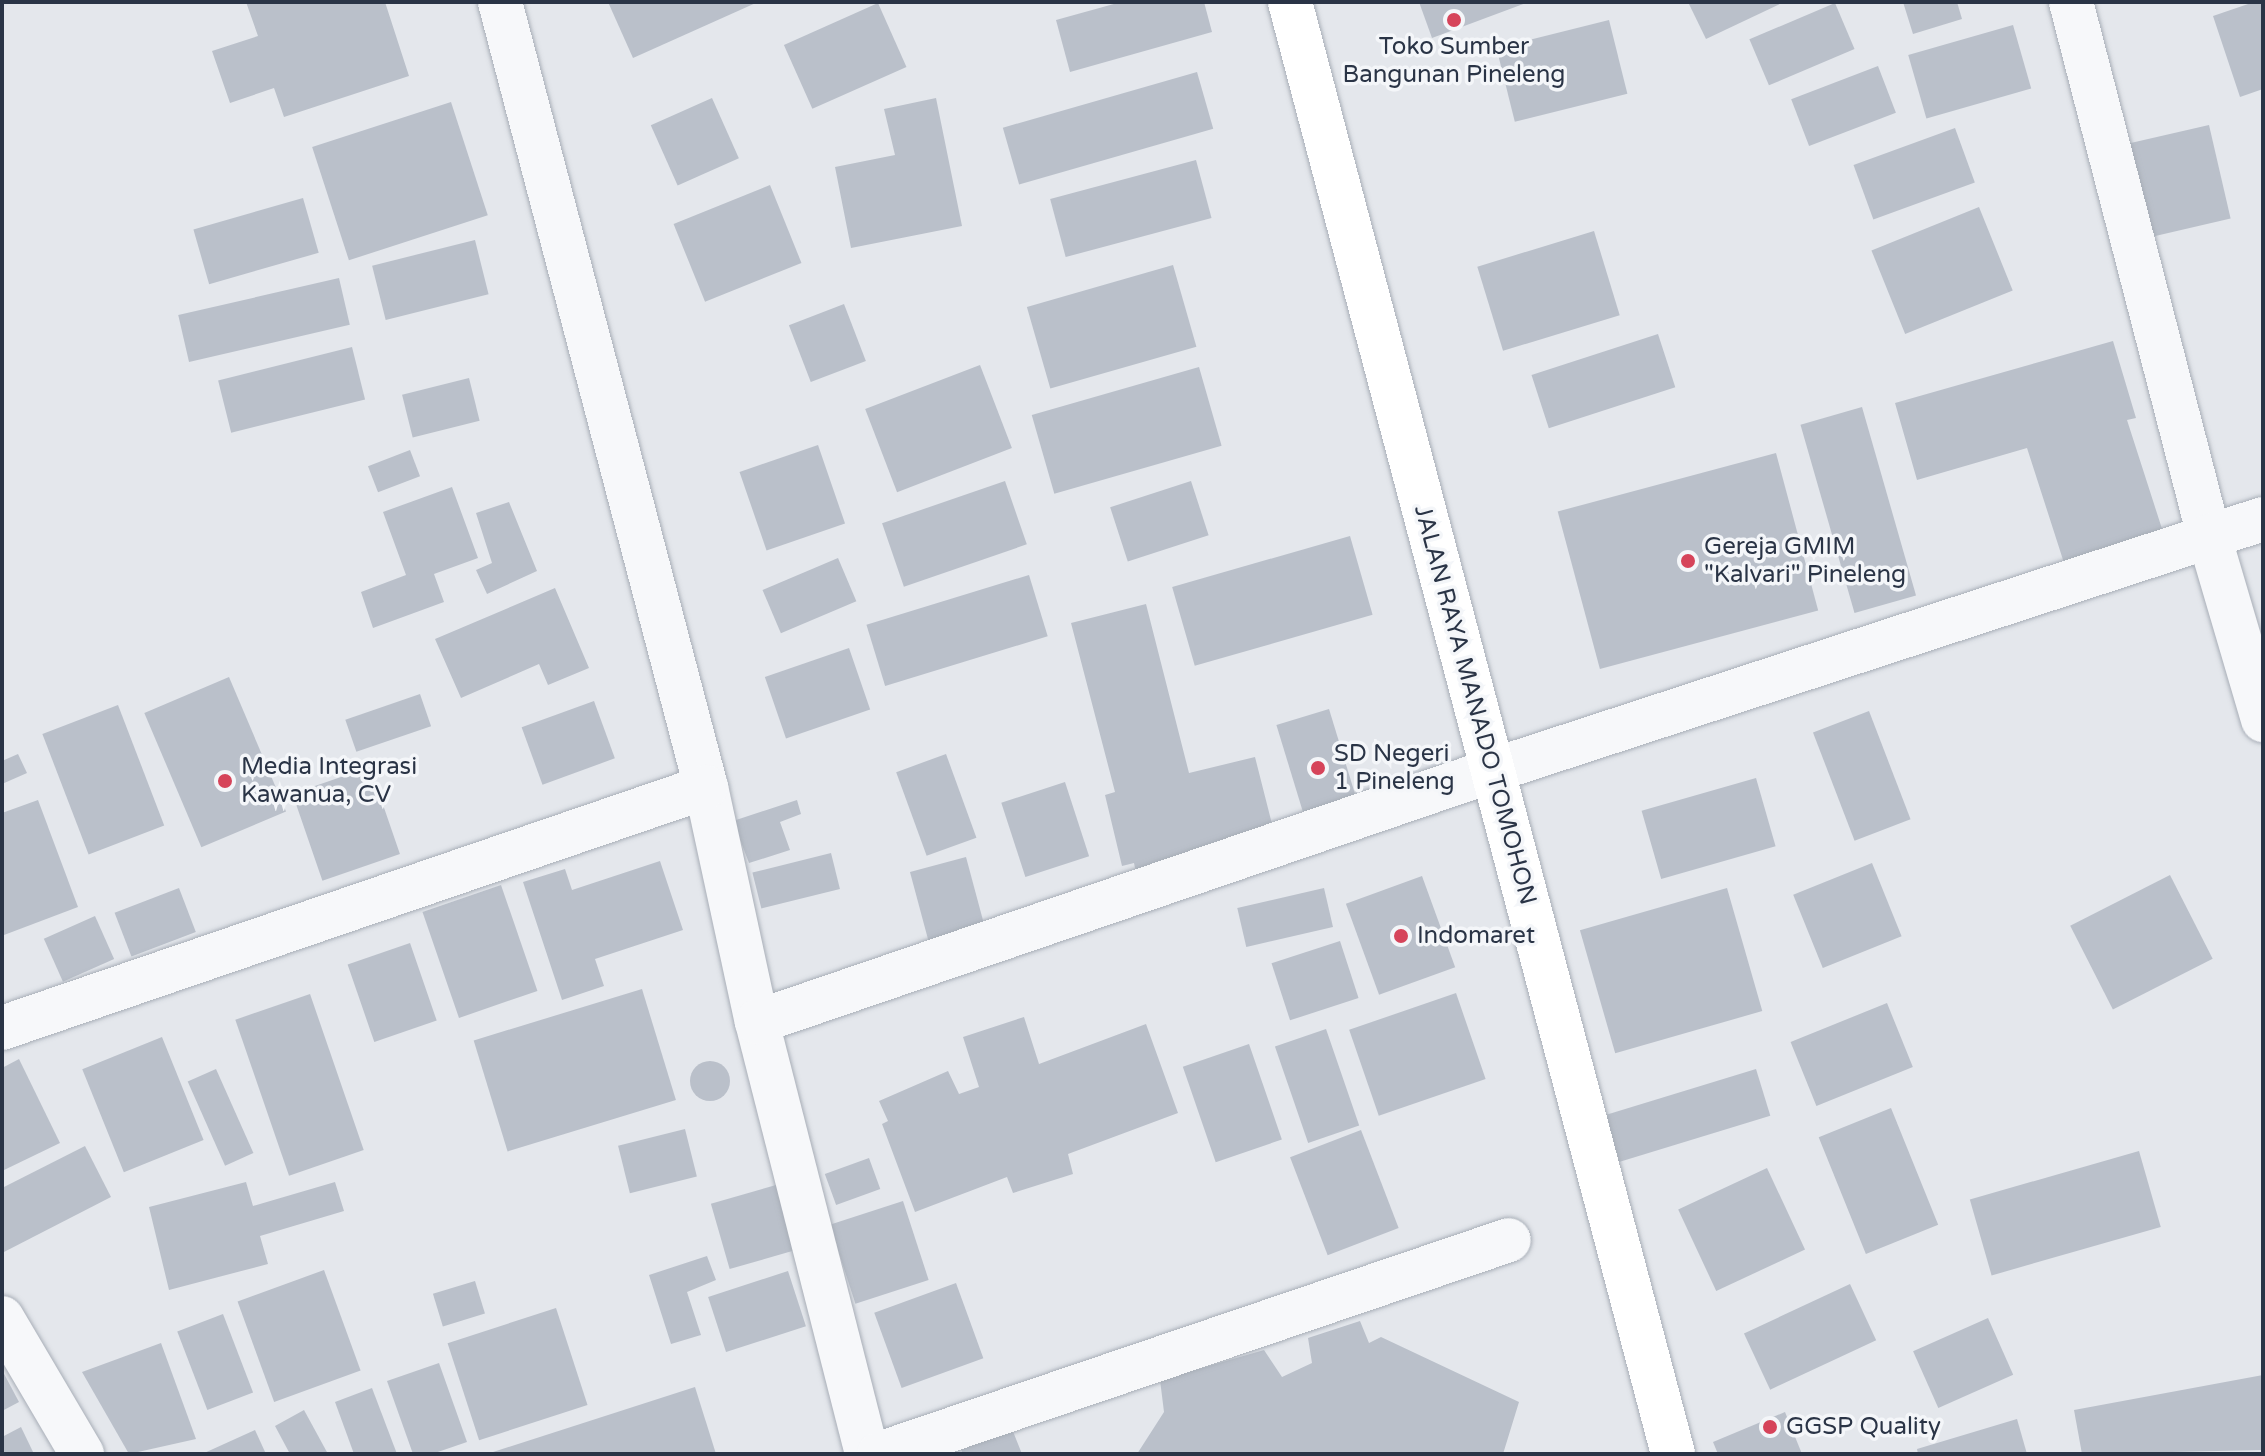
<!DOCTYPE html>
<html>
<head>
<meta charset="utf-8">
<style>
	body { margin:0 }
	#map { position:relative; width:2265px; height:1456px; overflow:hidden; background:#e4e7ec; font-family:"Varela Round",sans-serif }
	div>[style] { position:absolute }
	.building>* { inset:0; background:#bac0ca; transform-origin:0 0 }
	.round { border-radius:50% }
	.roads { filter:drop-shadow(0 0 2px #a8aeb7) drop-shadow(0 0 2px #a8aeb7) }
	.minor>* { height:44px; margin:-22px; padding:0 22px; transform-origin:22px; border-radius:22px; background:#f7f8fa }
	.highway>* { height:44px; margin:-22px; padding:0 22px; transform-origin:22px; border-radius:22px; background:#fff }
	.dots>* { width:22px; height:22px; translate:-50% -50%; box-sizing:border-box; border:4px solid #f4f6f9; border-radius:50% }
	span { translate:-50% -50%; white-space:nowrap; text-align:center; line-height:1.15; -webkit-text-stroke:7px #f4f6f9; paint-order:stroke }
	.poi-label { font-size:24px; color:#2a3446 }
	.left { translate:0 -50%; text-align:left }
	.street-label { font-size:24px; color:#2a3446 }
	.frame { position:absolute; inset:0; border:4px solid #2a3446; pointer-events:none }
</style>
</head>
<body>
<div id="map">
	<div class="building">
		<div style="clip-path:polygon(246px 2px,385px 2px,409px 76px,284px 117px,274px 88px,230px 103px,212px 51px,258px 36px)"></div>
		<div style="clip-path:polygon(608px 2px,758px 2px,633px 58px)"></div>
		<div style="clip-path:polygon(1121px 2px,1204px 2px,1212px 32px,1070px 72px,1056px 20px)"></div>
		<div style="clip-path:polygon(1419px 2px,1529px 2px,1432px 38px)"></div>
		<div style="clip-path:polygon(1688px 2px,1784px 2px,1706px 39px)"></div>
		<div style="clip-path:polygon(1903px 2px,1957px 2px,1962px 19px,1913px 34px)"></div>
		<div style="clip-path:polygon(2254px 2px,2263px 2px,2263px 89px,2240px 97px,2213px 16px)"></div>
		<div style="left:878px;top:3px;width:70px;height:103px;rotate:66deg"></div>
		<div style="left:1835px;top:3px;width:50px;height:93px;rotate:67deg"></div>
		<div style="left:1609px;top:20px;width:76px;height:116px;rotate:76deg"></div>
		<div style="left:2013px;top:25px;width:66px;height:109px;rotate:74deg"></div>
		<div style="left:1878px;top:66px;width:50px;height:93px;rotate:69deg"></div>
		<div style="left:1197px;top:72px;width:59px;height:202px;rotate:74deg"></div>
		<div style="left:712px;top:98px;width:66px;height:67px;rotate:66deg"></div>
		<div style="clip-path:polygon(936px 98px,962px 226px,851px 248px,835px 167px,895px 155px,884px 109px)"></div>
		<div style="left:451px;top:102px;width:119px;height:146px;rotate:72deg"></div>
		<div style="left:2209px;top:125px;width:96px;height:96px;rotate:77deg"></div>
		<div style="left:1955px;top:128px;width:58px;height:108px;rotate:70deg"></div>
		<div style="left:1196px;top:160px;width:60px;height:151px;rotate:75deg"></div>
		<div style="left:770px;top:185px;width:84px;height:104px;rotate:68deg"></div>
		<div style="left:303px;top:198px;width:57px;height:114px;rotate:74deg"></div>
		<div style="left:1979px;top:207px;width:90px;height:116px;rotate:68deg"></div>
		<div style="left:1594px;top:231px;width:88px;height:122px;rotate:73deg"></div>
		<div style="left:475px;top:240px;width:56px;height:106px;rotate:76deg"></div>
		<div style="left:1173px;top:265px;width:85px;height:152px;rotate:74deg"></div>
		<div style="left:339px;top:278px;width:48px;height:165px;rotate:77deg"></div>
		<div style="left:844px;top:304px;width:61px;height:59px;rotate:69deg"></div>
		<div style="left:1658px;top:334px;width:56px;height:133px;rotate:72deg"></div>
		<div style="clip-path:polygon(2113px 341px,2136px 418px,2127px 420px,2164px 535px,2065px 566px,2027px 448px,1917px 480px,1895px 403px)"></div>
		<div style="left:352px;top:347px;width:54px;height:138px;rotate:76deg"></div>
		<div style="left:980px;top:365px;width:89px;height:123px;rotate:69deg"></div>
		<div style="left:1199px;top:367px;width:82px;height:174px;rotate:74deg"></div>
		<div style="left:469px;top:378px;width:44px;height:69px;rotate:76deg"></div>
		<div style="left:1862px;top:407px;width:196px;height:64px;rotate:74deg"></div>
		<div style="left:818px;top:445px;width:83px;height:83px;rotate:71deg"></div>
		<div style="left:410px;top:450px;width:28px;height:45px;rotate:69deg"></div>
		<div style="left:1776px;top:453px;width:163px;height:226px;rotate:75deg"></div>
		<div style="left:1005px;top:481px;width:67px;height:130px;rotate:71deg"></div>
		<div style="left:1191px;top:481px;width:57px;height:85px;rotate:72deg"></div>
		<div style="clip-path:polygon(452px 487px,478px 558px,434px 574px,444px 602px,373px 628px,361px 592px,406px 575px,383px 512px)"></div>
		<div style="clip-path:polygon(509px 502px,537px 571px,487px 594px,476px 570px,492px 563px,476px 513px)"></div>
		<div style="left:1350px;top:536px;width:82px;height:185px;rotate:74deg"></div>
		<div style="left:838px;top:558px;width:47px;height:82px;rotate:67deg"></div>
		<div style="left:1029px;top:575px;width:64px;height:170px;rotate:73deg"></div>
		<div style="clip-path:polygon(555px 588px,589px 668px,548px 685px,539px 664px,461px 698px,435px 639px)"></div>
		<div style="clip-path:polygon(1146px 604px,1189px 773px,1255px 757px,1273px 828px,1208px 845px,1213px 863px,1138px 882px,1134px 863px,1122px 866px,1105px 795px,1115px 792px,1071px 623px)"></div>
		<div style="left:849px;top:648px;width:65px;height:89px;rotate:71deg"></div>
		<div style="left:229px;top:677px;width:146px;height:92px;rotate:67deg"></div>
		<div style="left:420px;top:694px;width:34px;height:79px;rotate:71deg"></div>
		<div style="left:594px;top:701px;width:61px;height:77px;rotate:70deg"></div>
		<div style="left:118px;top:705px;width:129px;height:81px;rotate:69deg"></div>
		<div style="left:1329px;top:709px;width:106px;height:55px;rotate:73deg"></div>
		<div style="left:1869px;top:711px;width:116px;height:60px;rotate:69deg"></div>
		<div style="clip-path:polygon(18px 754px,27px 773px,2px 784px,2px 761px)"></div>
		<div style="left:946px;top:754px;width:89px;height:53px;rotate:70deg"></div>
		<div style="left:370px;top:767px;width:92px;height:82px;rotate:71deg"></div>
		<div style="left:1756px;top:778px;width:71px;height:119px;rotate:74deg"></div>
		<div style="left:1065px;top:782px;width:78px;height:67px;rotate:72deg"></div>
		<div style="clip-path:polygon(38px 800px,78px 907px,4px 935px,2px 813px)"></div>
		<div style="clip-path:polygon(797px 800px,801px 814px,780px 822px,790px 850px,749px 863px,733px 821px)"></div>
		<div style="left:831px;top:853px;width:37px;height:81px;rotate:76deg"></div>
		<div style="left:966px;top:857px;width:78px;height:58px;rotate:75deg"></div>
		<div style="clip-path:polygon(660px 861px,683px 930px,595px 959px,604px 986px,562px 1000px,523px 882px,565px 869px,572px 890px)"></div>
		<div style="left:1872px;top:863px;width:79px;height:85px;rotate:68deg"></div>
		<div style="left:2170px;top:875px;width:94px;height:112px;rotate:63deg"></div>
		<div style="left:1422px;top:876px;width:97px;height:81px;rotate:70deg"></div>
		<div style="left:501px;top:885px;width:112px;height:83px;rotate:71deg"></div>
		<div style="left:179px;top:888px;width:47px;height:69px;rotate:69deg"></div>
		<div style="left:1324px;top:888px;width:40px;height:89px;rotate:77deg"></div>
		<div style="left:1727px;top:888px;width:128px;height:153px;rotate:74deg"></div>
		<div style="left:95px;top:916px;width:47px;height:56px;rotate:66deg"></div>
		<div style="left:1340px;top:941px;width:60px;height:72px;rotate:72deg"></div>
		<div style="left:410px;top:943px;width:82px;height:66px;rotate:71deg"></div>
		<div style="left:642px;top:989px;width:116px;height:176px;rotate:73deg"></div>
		<div style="left:1456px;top:993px;width:91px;height:113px;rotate:71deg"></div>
		<div style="left:310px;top:994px;width:165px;height:79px;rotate:71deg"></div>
		<div style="left:1887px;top:1003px;width:69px;height:104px;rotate:68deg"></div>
		<div style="clip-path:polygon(1024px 1017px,1039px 1064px,1146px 1024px,1178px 1113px,1068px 1154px,1073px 1174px,1013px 1193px,1007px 1177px,915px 1212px,882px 1124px,888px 1121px,879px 1101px,948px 1071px,959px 1094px,979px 1087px,963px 1037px)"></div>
		<div style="left:1326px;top:1029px;width:102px;height:54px;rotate:71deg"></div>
		<div style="left:162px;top:1037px;width:111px;height:86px;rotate:68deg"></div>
		<div style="left:1249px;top:1044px;width:101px;height:70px;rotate:71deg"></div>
		<div style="clip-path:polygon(19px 1059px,60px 1143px,2px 1171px,2px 1068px)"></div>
		<div class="round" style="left:690px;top:1061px;width:40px;height:40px"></div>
		<div style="left:216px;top:1069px;width:92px;height:31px;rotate:66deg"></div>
		<div style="left:1756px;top:1069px;width:49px;height:159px;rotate:73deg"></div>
		<div style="left:1891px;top:1108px;width:126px;height:78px;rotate:68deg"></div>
		<div style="left:685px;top:1129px;width:49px;height:69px;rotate:76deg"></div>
		<div style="left:1361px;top:1130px;width:105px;height:76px;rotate:69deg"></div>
		<div style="clip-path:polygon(85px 1146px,111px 1197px,2px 1253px,2px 1188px)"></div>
		<div style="left:2139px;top:1151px;width:79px;height:176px;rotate:74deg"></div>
		<div style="left:869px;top:1158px;width:33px;height:47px;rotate:70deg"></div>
		<div style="left:1767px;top:1168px;width:90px;height:98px;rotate:65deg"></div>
		<div style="clip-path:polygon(246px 1182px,253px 1206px,335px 1182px,344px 1211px,260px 1236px,268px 1264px,169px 1290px,149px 1207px)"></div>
		<div style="left:783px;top:1183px;width:68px;height:75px;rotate:74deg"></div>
		<div style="left:903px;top:1201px;width:83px;height:77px;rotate:72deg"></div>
		<div style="clip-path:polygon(707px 1256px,716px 1280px,687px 1292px,701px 1335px,671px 1344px,649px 1275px)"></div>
		<div style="left:324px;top:1270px;width:107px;height:92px;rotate:70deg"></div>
		<div style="left:788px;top:1271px;width:58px;height:84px;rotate:72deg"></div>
		<div style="left:475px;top:1281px;width:34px;height:44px;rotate:73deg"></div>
		<div style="left:956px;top:1283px;width:80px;height:87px;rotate:70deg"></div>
		<div style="left:1850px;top:1284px;width:62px;height:117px;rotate:65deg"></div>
		<div style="left:556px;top:1308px;width:102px;height:114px;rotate:72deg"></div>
		<div style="left:223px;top:1314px;width:84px;height:49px;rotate:69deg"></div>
		<div style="left:1988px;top:1318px;width:62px;height:82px;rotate:66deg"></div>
		<div style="clip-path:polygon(1360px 1321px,1369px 1343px,1381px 1337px,1519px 1402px,1503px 1454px,1137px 1454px,1164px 1412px,1160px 1380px,1264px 1350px,1282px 1377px,1312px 1363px,1308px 1338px)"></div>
		<div style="clip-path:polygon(161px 1343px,196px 1439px,129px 1454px,82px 1372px)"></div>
		<div style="clip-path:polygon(439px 1363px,467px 1442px,432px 1454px,413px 1454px,387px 1381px)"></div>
		<div style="clip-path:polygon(2px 1370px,19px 1402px,2px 1411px)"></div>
		<div style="clip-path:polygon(2263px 1375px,2263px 1450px,2082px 1454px,2074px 1410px)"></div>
		<div style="clip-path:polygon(695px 1387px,716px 1454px,490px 1454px,490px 1453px)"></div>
		<div style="clip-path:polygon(372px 1388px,397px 1454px,354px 1454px,335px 1402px)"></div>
		<div style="clip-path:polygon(304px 1410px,328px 1454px,290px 1454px,275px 1426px)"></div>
		<div style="clip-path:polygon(1785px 1412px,1802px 1454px,1718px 1454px,1713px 1442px)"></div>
		<div style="clip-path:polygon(2017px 1419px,2027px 1454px,1918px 1454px,1917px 1449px)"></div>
		<div style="clip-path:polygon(1010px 1424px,1022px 1454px,963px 1454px,959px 1444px)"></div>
		<div style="clip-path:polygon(21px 1427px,34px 1454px,2px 1454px,2px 1437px)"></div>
		<div style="clip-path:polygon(255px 1430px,266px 1454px,202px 1454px)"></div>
	</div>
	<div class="roads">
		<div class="minor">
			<div style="left:500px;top:2px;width:812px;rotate:75.3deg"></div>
			<div style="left:706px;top:787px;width:240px;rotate:77.8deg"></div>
			<div style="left:757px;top:1022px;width:446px;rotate:75.7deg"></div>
			<div style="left:2071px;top:2px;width:552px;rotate:75.51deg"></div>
			<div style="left:2209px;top:536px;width:192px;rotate:73.6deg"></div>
			<div style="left:757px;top:1022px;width:776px;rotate:-18.88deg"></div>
			<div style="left:1491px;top:771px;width:812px;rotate:-18.08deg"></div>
			<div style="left:2px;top:1028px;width:744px;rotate:-18.9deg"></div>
			<div style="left:2px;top:1318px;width:158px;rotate:59.5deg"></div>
			<div style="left:879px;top:1454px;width:665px;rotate:-18.76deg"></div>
		</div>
		<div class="highway">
			<div style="left:1290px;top:2px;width:1502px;rotate:75.22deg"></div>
		</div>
	</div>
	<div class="dots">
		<div style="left:1454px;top:20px;background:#d6445a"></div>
		<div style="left:1688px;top:561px;background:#d6445a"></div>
		<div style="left:1318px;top:768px;background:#d6445a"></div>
		<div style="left:225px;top:781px;background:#d6445a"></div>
		<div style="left:1401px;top:936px;background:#d6445a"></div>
		<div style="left:1770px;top:1427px;background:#d6445a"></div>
	</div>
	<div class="poi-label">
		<span style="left:1454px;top:61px">Toko Sumber<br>Bangunan Pineleng</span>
		<span class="left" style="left:1704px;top:561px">Gereja GMIM<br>"Kalvari" Pineleng</span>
		<span class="left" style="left:1334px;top:768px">SD Negeri<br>1 Pineleng</span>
		<span class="left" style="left:241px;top:781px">Media Integrasi<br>Kawanua, CV</span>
		<span class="left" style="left:1417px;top:936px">Indomaret</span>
		<span class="left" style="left:1786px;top:1427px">GGSP Quality</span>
	</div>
	<div class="street-label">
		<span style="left:1475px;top:705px;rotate:75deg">JALAN RAYA MANADO TOMOHON</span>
	</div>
	<div class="frame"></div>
</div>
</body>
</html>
